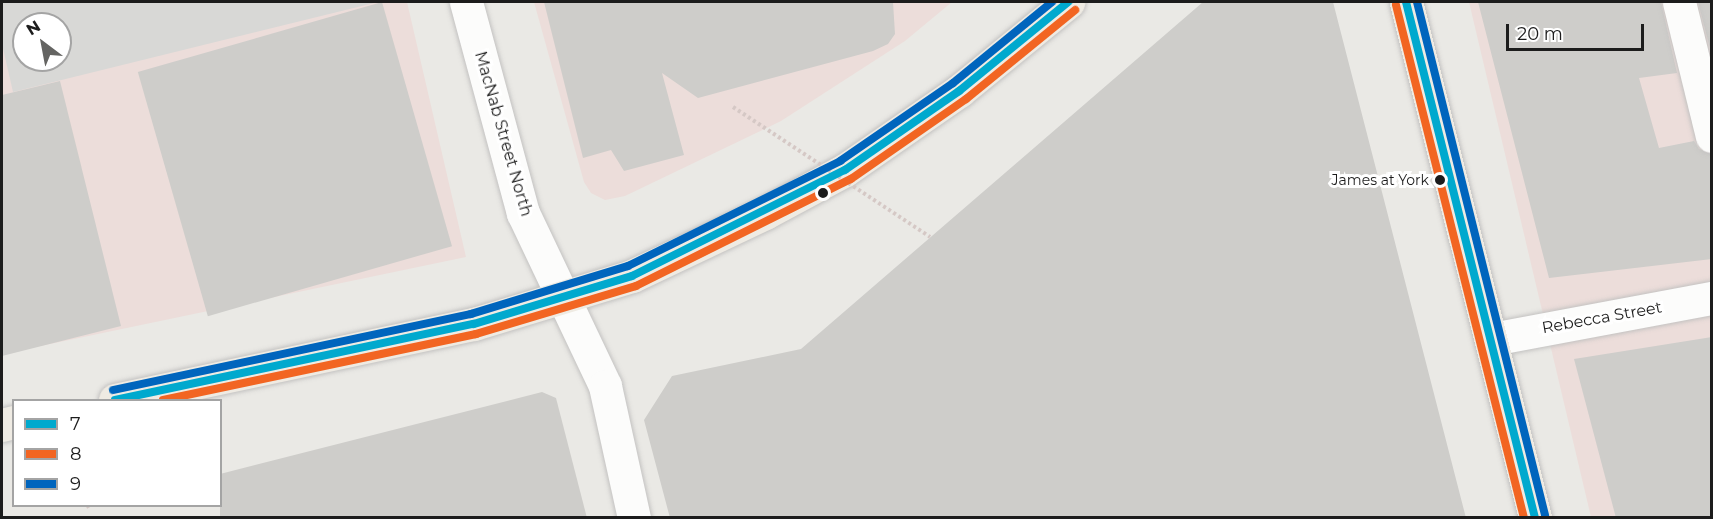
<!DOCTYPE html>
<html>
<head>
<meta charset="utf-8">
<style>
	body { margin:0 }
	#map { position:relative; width:1713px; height:519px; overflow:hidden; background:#eae9e5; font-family:Montserrat,sans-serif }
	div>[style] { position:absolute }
	.commercial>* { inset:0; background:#ecddda }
	.religious>* { inset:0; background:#d8d8d6 }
	.building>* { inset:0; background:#cecdca; transform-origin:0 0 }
	.path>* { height:4px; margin-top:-2px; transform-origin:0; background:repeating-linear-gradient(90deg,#d5c8c5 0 3px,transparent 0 6px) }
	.roads { filter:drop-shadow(0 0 2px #c3c2c1) drop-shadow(0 0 2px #c3c2c1) }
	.minor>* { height:33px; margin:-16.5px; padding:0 16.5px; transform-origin:16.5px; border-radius:16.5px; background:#fcfcfb }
	.major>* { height:33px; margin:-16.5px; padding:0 16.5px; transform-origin:16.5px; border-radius:16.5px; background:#efebe3 }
	.path-bridge>* { height:4px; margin-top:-2px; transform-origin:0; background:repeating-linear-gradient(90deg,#d5c8c5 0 3px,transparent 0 6px) }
	.bus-1>* { height:8px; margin:-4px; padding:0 4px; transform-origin:4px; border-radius:4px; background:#00a9ce }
	.bus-2>* { height:8px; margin:-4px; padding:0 4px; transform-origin:4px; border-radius:4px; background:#f26522 }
	.bus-3>* { height:8px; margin:-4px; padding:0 4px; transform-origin:4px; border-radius:4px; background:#0065bd }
	.dots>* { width:16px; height:16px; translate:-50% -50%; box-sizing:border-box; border:3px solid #fff; border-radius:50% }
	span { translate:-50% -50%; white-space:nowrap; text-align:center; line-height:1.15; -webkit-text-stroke:6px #fff; paint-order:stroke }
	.bus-label { font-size:14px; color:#1c1c1c }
	.right { translate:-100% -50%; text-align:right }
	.street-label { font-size:16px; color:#1c1c1c }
	.frame { position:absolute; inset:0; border:3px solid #1c1c1c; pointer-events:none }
	.legend { position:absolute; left:12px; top:399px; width:210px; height:108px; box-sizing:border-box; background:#fff; border:2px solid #a4a4a4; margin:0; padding:8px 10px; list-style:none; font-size:18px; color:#1c1c1c }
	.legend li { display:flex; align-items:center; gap:12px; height:30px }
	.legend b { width:30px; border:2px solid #a4a4a4 }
	.north { position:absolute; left:12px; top:12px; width:60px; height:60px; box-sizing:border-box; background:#fff; border:2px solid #a4a4a4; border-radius:50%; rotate:328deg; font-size:16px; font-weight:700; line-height:24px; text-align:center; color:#1c1c1c }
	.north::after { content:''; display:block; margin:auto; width:21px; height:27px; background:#646462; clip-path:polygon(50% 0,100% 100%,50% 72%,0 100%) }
	.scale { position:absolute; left:1506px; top:24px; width:138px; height:27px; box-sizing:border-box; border:3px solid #1c1c1c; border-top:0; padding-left:8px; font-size:18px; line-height:21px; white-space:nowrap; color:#1c1c1c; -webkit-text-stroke:4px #fff; paint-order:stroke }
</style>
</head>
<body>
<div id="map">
	<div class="commercial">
		<div style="clip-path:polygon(evenodd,2px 2px,407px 2px,466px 257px,2px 354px,2px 2px,24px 24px,60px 24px,60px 60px,24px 60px,24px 24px)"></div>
		<div style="clip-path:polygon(534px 2px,952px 2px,905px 41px,781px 121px,625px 196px,605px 200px,591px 193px,584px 182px)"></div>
		<div style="clip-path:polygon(1469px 2px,1711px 2px,1711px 517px,1591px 517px)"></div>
	</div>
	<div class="religious">
		<div style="clip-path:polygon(evenodd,2px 2px,378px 2px,13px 92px,2px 44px,2px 2px,24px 24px,60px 24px,60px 60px,24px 60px,24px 24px)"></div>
	</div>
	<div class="building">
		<div style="left:382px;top:2px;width:254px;height:254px;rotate:74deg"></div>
		<div style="clip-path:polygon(544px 2px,893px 2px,895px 34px,888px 44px,873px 51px,698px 98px,662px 73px,684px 155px,624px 171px,611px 150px,583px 158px)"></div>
		<div style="clip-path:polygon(1203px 2px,1333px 2px,1466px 518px,670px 518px,644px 420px,672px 376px,801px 349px)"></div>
		<div style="clip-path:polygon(1478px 2px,1661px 2px,1677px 73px,1639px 78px,1659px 148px,1694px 141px,1699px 149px,1712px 154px,1712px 259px,1549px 278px)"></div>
		<div style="clip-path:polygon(1698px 2px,1712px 2px,1712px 56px)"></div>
		<div style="clip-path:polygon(60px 81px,121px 326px,2px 356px,2px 95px)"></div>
		<div style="clip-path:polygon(1712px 337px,1712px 518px,1616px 518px,1574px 359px)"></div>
		<div style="clip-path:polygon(542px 392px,556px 398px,587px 518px,220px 518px,220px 474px)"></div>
	</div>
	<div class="path">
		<div style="left:88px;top:506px;width:2px;rotate:63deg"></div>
	</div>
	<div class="roads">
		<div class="minor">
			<div style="left:466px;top:2px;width:219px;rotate:74.9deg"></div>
			<div style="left:523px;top:213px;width:191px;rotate:64.6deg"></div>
			<div style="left:605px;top:386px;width:135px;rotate:77.6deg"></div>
			<div style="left:1679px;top:2px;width:138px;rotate:76.2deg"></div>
			<div style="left:1492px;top:339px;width:224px;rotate:-10.6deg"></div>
		</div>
		<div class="major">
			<div style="left:1406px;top:2px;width:532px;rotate:75.96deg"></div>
			<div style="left:115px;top:400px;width:367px;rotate:-12deg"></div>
			<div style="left:474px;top:324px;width:165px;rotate:-16.9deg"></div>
			<div style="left:632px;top:276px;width:147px;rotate:-25.3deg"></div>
			<div style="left:765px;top:213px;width:91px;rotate:-28.3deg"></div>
			<div style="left:845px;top:170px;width:139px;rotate:-34.7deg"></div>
			<div style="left:959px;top:91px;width:141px;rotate:-39.2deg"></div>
			<div style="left:2px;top:425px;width:12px;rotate:-14deg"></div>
		</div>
	</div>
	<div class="path-bridge">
		<div style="left:733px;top:107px;width:236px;rotate:33.4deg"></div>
	</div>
	<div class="bus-1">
		<div style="left:1406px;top:2px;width:532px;rotate:75.96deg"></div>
		<div style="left:115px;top:400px;width:367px;rotate:-12deg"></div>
		<div style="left:474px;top:324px;width:165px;rotate:-16.9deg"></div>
		<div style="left:632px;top:276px;width:238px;rotate:-26.5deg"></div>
		<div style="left:845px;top:170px;width:139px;rotate:-34.7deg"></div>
		<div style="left:959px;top:91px;width:141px;rotate:-39.2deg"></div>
	</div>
	<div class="bus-2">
		<div style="left:1396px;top:5px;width:529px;rotate:75.99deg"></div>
		<div style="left:163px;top:400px;width:320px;rotate:-11.9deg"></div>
		<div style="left:476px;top:334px;width:167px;rotate:-16.7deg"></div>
		<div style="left:636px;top:286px;width:240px;rotate:-26.5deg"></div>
		<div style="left:851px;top:179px;width:140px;rotate:-34.8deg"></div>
		<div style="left:966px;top:99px;width:141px;rotate:-39.2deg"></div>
	</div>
	<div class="bus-3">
		<div style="left:1417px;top:2px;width:529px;rotate:75.99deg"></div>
		<div style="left:113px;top:390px;width:366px;rotate:-12deg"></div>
		<div style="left:471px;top:314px;width:164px;rotate:-17deg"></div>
		<div style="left:628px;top:266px;width:237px;rotate:-26.3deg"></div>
		<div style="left:840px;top:161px;width:137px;rotate:-34.6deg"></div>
		<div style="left:953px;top:83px;width:128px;rotate:-39.3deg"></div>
	</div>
	<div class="dots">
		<div style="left:1440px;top:180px;background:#1c1c1c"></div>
		<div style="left:823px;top:193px;background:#1c1c1c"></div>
	</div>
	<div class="bus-label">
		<span class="right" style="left:1429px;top:180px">James at York</span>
	</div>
	<div class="street-label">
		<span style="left:503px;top:134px;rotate:74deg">MacNab Street North</span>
		<span style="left:1602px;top:318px;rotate:-10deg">Rebecca Street</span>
	</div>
	<div class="frame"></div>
	<ul class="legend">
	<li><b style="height:8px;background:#00a9ce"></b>7</li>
	<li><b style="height:8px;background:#f26522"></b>8</li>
	<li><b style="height:8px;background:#0065bd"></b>9</li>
	</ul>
	<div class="north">N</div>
	<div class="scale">20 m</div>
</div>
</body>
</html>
